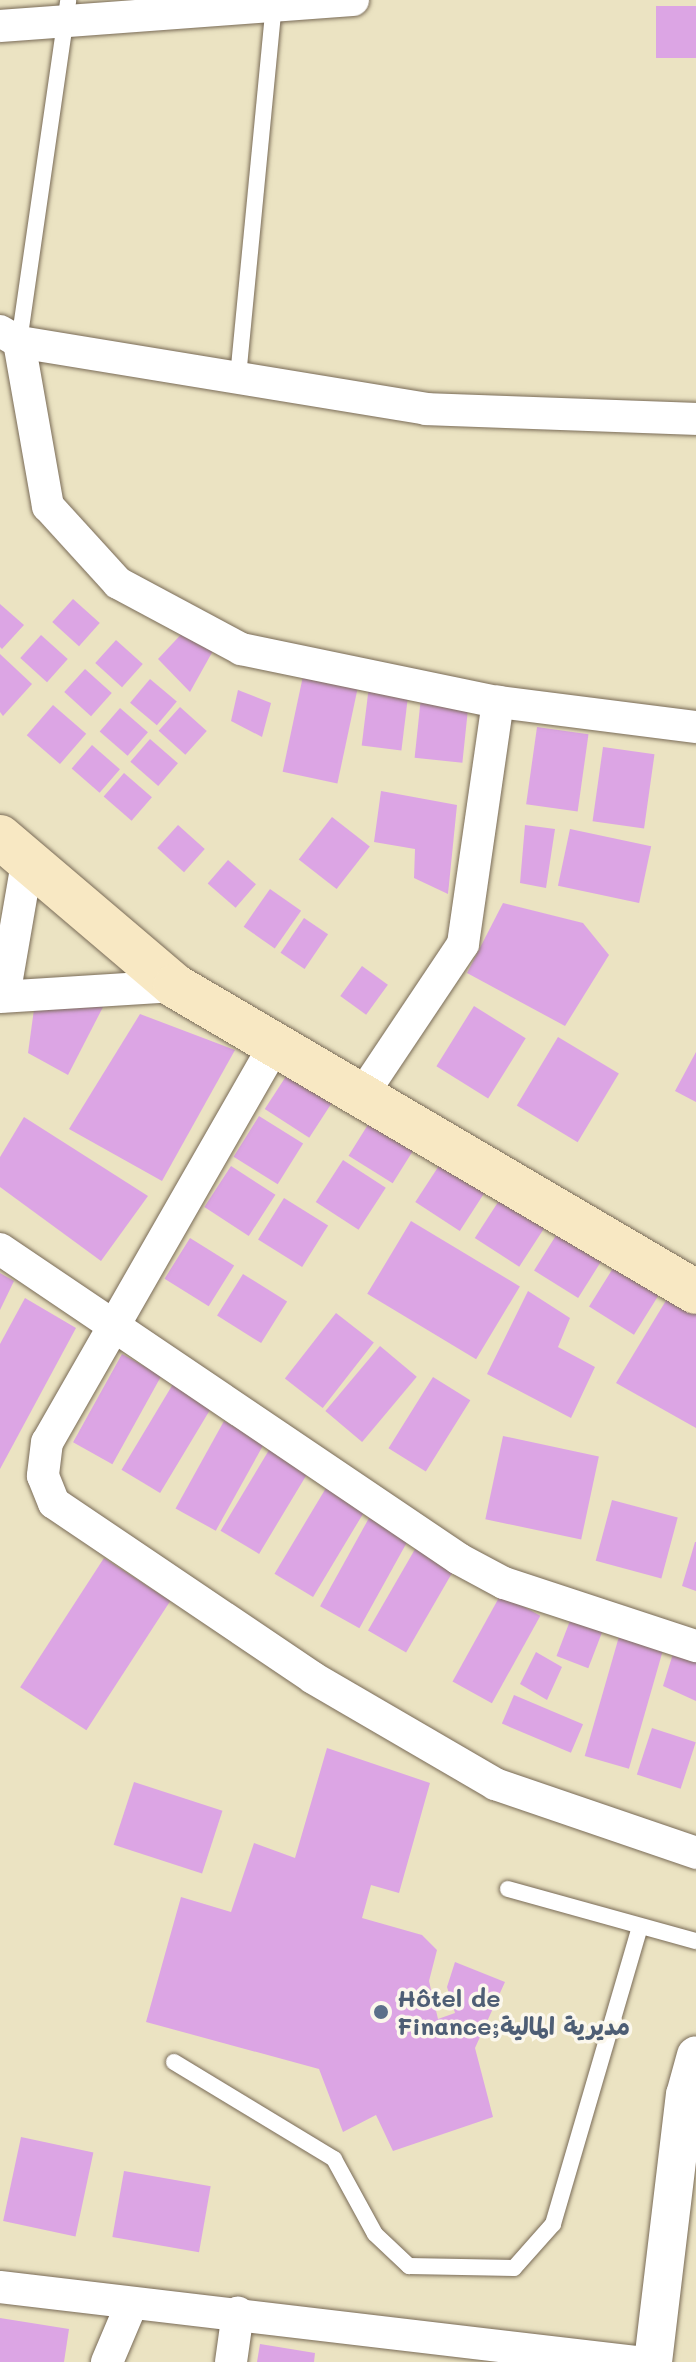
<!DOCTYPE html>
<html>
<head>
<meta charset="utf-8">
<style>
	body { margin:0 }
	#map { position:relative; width:696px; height:2362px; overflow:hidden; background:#ebe3c2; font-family:Mali,"Playpen Sans Arabic",sans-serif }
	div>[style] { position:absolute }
	.building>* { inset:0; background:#dca5e4; transform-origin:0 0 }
	.roads { filter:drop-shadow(0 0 2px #796b57) drop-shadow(0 0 2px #796b57) }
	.service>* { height:16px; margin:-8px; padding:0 8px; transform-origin:8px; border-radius:8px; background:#fff }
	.minor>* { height:32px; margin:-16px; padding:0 16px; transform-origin:16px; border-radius:16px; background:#fff }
	.tertiary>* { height:38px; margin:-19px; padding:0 19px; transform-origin:19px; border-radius:19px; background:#fff }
	.secondary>* { height:44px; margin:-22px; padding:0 22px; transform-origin:22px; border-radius:22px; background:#f8e8c3 }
	.dots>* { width:22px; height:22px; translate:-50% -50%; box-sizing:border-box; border:4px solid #fbf7ec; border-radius:50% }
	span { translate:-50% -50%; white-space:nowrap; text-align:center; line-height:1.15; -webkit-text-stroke:7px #fbf7ec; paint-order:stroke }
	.service-label { font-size:24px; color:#4e5e75; font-weight:700 }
	.left { translate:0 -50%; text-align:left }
</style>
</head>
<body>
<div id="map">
	<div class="building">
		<div style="left:696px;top:6px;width:52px;height:40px;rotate:90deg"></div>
		<div style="left:73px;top:599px;width:36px;height:31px;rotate:42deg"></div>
		<div style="clip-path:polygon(0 604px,24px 625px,2px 649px,0 647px)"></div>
		<div style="clip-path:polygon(188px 627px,219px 640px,190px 692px,158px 659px)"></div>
		<div style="left:41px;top:635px;width:36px;height:31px;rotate:42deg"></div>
		<div style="left:116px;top:640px;width:36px;height:31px;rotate:42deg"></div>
		<div style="clip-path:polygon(0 654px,32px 684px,3px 716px,0 712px)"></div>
		<div style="left:85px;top:669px;width:36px;height:31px;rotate:42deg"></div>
		<div style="left:303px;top:676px;width:56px;height:98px;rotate:12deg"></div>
		<div style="left:150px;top:679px;width:35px;height:31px;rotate:40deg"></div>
		<div style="left:369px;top:686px;width:40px;height:60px;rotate:7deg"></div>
		<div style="clip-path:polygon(238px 690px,271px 703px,262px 737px,231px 721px)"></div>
		<div style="left:421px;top:697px;width:48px;height:61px;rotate:6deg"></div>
		<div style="left:53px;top:705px;width:44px;height:40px;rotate:41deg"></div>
		<div style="left:180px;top:707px;width:36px;height:32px;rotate:42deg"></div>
		<div style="left:120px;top:708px;width:37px;height:31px;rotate:41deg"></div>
		<div style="left:537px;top:727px;width:52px;height:78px;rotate:8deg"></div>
		<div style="left:150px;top:739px;width:37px;height:30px;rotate:41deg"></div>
		<div style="left:92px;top:745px;width:37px;height:31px;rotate:41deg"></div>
		<div style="left:603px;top:747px;width:52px;height:75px;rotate:8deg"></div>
		<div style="left:124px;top:773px;width:37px;height:31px;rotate:41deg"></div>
		<div style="clip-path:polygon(381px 791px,457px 805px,448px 894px,414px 878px,415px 849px,374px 842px)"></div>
		<div style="left:332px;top:817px;width:48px;height:54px;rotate:38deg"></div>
		<div style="left:178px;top:825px;width:36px;height:31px;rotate:42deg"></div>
		<div style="clip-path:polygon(525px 825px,555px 829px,546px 888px,520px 883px)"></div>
		<div style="left:570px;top:829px;width:83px;height:58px;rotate:12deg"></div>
		<div style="left:228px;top:860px;width:37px;height:31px;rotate:41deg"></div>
		<div style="left:270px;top:889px;width:38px;height:46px;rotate:35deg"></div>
		<div style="clip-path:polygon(503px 903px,583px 923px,609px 955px,565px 1026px,467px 973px)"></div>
		<div style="left:304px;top:918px;width:29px;height:42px;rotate:34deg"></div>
		<div style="left:362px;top:966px;width:32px;height:37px;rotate:36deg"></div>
		<div style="clip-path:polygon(35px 1002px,103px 1007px,68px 1075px,28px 1053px)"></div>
		<div style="left:474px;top:1006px;width:61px;height:71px;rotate:32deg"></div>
		<div style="clip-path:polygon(140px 1014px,235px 1050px,162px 1181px,69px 1129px)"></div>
		<div style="left:558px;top:1037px;width:71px;height:80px;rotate:31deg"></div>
		<div style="clip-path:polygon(696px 1052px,696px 1102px,675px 1091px)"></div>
		<div style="left:292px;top:1067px;width:53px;height:50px;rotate:33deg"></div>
		<div style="left:374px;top:1115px;width:52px;height:48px;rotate:32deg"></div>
		<div style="left:259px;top:1116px;width:52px;height:48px;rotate:32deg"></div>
		<div style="clip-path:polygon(24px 1117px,148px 1196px,101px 1261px,0 1187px,0 1157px)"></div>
		<div style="left:343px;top:1160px;width:51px;height:50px;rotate:33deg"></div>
		<div style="left:442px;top:1161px;width:53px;height:49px;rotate:33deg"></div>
		<div style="left:231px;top:1166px;width:53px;height:49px;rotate:33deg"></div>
		<div style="left:502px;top:1196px;width:53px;height:50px;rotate:33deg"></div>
		<div style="left:284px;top:1198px;width:52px;height:49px;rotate:32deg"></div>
		<div style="left:411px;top:1221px;width:127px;height:85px;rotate:31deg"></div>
		<div style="left:560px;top:1229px;width:52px;height:49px;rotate:32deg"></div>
		<div style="left:190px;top:1238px;width:52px;height:48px;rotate:32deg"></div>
		<div style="left:615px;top:1265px;width:53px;height:49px;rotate:32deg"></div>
		<div style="clip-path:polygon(0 1273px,14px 1281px,0 1310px)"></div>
		<div style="left:243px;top:1274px;width:52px;height:49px;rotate:32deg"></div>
		<div style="clip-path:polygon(673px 1289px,696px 1301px,696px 1428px,616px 1383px)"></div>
		<div style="clip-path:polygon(528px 1291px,570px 1318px,558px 1347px,595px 1367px,571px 1418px,487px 1374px)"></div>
		<div style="clip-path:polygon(25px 1298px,76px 1328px,0 1469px,0 1344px)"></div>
		<div style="left:336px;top:1313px;width:48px;height:83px;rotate:38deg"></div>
		<div style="left:380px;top:1346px;width:48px;height:85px;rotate:40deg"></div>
		<div style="left:122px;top:1354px;width:45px;height:101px;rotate:29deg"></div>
		<div style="left:433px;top:1377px;width:44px;height:84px;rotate:32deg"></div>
		<div style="left:173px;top:1384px;width:45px;height:100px;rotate:31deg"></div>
		<div style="left:224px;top:1421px;width:46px;height:100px;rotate:29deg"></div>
		<div style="left:503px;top:1436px;width:98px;height:85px;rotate:12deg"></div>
		<div style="left:272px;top:1445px;width:45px;height:100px;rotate:31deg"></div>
		<div style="left:326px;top:1488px;width:45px;height:100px;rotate:31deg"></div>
		<div style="left:612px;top:1500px;width:68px;height:63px;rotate:15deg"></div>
		<div style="left:369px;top:1518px;width:45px;height:101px;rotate:29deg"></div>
		<div style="clip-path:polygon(695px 1542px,696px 1542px,696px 1591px,682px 1586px)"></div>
		<div style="left:418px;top:1544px;width:44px;height:100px;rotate:30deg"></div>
		<div style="left:104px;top:1558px;width:79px;height:154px;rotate:33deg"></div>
		<div style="left:501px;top:1594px;width:45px;height:100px;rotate:29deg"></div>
		<div style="left:573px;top:1613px;width:34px;height:46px;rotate:21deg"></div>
		<div style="left:620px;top:1633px;width:46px;height:128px;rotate:16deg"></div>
		<div style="clip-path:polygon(676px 1644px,696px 1652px,696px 1701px,663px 1686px)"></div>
		<div style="clip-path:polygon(536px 1652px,562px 1667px,547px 1700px,520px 1684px)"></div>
		<div style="left:514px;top:1695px;width:75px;height:31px;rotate:23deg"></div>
		<div style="left:652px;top:1728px;width:46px;height:49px;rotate:18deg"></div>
		<div style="clip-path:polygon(327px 1748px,430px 1783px,399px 1893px,371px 1885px,362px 1918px,422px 1935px,437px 1950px,429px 1981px,438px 2019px,455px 2013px,447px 1987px,455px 1962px,505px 1982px,475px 2048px,493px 2117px,393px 2151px,376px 2115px,343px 2132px,319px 2069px,146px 2022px,181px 1897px,231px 1912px,254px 1843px,295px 1858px)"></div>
		<div style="left:134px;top:1782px;width:93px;height:66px;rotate:18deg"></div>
		<div style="left:21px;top:2137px;width:74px;height:86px;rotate:12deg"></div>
		<div style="left:124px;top:2171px;width:88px;height:67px;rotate:10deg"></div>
		<div style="clip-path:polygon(0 2318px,69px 2329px,64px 2362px,0 2362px)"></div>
		<div style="clip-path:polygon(260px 2344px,315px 2353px,314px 2362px,257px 2362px)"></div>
	</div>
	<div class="roads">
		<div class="service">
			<div style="left:19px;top:342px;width:345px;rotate:-81.8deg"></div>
			<div style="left:238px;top:377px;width:374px;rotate:-84.5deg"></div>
			<div style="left:508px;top:1889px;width:195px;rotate:15.5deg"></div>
			<div style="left:174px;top:2062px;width:187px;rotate:31.2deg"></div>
			<div style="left:334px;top:2159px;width:85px;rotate:61.3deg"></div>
			<div style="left:375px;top:2234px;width:47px;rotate:43.3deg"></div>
			<div style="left:409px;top:2266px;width:105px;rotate:1.1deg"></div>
			<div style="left:514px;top:2268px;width:59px;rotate:-48.4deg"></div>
			<div style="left:553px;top:2224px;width:307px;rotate:-73.7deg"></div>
		</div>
		<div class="minor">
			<div style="left:0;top:26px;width:354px;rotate:-4.2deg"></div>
			<div style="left:0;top:331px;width:22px;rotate:30deg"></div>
			<div style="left:19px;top:342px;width:167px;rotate:80deg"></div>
			<div style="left:48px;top:506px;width:104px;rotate:47.7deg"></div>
			<div style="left:118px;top:583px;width:140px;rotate:28.2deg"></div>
			<div style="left:241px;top:649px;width:262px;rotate:11.7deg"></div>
			<div style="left:498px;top:702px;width:200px;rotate:7.2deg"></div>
			<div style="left:19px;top:342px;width:412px;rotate:9.3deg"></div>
			<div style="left:426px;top:409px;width:270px;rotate:2.1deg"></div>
			<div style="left:4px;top:996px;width:135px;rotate:-80.2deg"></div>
			<div style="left:0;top:997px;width:175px;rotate:-3.6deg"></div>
			<div style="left:273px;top:1048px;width:454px;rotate:119.8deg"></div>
			<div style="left:47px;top:1442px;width:34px;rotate:97deg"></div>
			<div style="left:43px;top:1476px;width:29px;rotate:68deg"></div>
			<div style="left:54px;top:1503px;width:313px;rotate:34deg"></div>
			<div style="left:313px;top:1678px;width:211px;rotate:30.2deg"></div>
			<div style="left:495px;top:1784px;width:213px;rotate:18.9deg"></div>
			<div style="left:360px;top:1098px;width:185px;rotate:-56.2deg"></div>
			<div style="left:463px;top:944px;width:245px;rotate:-81.8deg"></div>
			<div style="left:0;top:1249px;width:554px;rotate:34.03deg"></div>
			<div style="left:459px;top:1559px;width:51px;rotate:28.1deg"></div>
			<div style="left:504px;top:1583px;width:202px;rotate:18.2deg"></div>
			<div style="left:0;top:2287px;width:640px;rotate:6.73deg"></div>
			<div style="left:107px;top:2362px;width:64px;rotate:-67deg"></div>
			<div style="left:231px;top:2362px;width:50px;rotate:-82deg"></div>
		</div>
		<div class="tertiary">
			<div style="left:653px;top:2362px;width:269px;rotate:-83.2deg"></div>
			<div style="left:685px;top:2095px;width:41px;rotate:-74.6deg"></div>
		</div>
		<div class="secondary">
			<div style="left:0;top:837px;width:230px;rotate:40.4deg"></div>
			<div style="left:175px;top:986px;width:604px;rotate:30.43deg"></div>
		</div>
	</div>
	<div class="dots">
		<div style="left:381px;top:2012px;background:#5c6f8a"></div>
	</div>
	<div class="service-label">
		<span class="left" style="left:397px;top:2012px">Hôtel de<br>Finance;مديرية المالية</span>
	</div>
</div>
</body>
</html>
